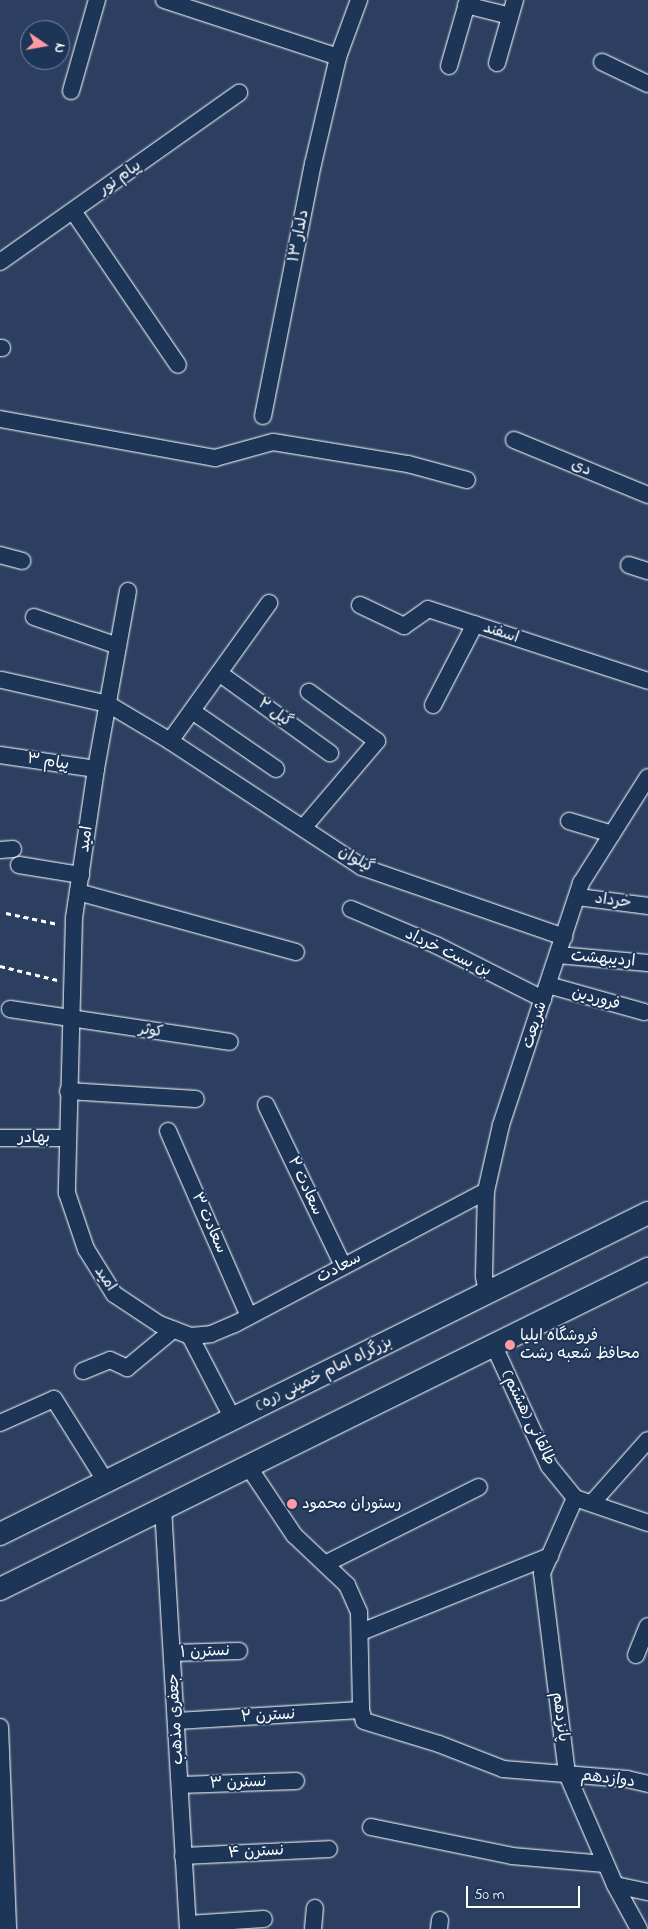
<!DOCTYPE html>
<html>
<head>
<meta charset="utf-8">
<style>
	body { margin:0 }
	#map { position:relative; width:648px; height:1929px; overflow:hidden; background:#2c3f61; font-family:"Indie Flower","Playpen Sans Arabic",sans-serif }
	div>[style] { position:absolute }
	.path>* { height:2.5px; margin-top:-1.25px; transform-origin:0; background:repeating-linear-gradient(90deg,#fff 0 5px,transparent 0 9px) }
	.roads { filter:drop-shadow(0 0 1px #fff) drop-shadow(0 0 1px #fff) }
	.minor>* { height:16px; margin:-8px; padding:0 8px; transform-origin:8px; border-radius:8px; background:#1d3557 }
	.highway>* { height:22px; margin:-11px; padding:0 11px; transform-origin:11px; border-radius:11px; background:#1d3557 }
	.dots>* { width:14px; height:14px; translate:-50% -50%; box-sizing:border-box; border:2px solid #1d3557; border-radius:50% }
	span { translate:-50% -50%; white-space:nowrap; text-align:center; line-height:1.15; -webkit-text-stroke:4px #1d3557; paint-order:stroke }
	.street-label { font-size:16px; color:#fff }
	.poi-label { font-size:16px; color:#fff }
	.left { translate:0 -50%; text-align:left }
	.north { position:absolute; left:20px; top:20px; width:50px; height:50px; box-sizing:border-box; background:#1d3557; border:1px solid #77869a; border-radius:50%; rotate:102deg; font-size:14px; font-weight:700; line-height:20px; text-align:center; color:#fff }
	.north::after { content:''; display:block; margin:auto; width:18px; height:22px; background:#ff9aa2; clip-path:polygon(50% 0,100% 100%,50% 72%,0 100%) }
	.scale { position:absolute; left:466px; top:1886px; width:114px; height:22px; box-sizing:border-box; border:2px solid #fff; border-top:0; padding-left:6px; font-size:15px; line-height:18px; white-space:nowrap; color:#fff; -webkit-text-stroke:4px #1d3557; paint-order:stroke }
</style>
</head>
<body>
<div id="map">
	<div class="path">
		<div style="left:6px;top:913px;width:53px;rotate:11.9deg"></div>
		<div style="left:0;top:966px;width:59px;rotate:13.8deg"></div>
	</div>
	<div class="roads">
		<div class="minor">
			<div style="left:164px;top:0;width:183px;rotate:18.1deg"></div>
			<div style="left:466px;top:5px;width:45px;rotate:14deg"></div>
			<div style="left:602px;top:62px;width:51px;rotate:25.6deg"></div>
			<div style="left:497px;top:63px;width:66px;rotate:-74.1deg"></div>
			<div style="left:449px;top:66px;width:69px;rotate:-73.9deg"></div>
			<div style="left:71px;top:91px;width:95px;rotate:-74.1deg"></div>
			<div style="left:73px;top:211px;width:186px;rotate:55.7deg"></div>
			<div style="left:0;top:262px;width:293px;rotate:-35.3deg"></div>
			<div style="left:0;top:348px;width:2px"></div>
			<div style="left:263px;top:416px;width:257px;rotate:-78.8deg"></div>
			<div style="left:313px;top:164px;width:110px;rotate:-76.8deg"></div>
			<div style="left:338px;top:57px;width:61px;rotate:-69.8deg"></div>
			<div style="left:0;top:419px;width:219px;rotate:10.3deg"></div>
			<div style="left:215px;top:458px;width:60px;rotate:-15.4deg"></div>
			<div style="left:273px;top:442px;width:137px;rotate:9.3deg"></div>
			<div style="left:408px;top:464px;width:61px;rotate:15.2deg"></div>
			<div style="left:514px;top:440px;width:145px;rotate:22.3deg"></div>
			<div style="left:0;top:555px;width:23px;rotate:15deg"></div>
			<div style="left:629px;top:565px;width:20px;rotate:18deg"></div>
			<div style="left:128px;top:591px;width:181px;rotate:100.2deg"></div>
			<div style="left:96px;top:769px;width:151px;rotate:98.4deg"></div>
			<div style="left:74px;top:918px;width:275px;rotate:91.5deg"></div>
			<div style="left:67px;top:1193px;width:59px;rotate:71.3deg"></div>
			<div style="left:86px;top:1249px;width:53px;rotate:58.1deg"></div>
			<div style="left:114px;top:1294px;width:54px;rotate:33.7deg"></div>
			<div style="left:159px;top:1324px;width:33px;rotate:21deg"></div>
			<div style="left:190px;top:1336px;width:93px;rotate:62.6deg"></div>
			<div style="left:360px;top:605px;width:49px;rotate:25.5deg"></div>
			<div style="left:404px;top:626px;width:29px;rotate:-35deg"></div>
			<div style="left:428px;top:609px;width:231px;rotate:18.1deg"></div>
			<div style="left:34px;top:617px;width:89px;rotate:19deg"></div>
			<div style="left:219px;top:673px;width:137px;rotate:35.8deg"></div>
			<div style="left:2px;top:680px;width:109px;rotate:12.8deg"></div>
			<div style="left:108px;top:704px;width:72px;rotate:30.8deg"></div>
			<div style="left:170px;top:741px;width:230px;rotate:33.3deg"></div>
			<div style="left:362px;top:867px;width:214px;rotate:19.1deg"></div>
			<div style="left:433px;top:705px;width:91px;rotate:-62.6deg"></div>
			<div style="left:192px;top:711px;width:102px;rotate:34.6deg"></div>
			<div style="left:170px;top:741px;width:170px;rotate:-54.3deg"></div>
			<div style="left:0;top:755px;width:97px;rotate:8.3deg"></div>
			<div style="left:569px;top:821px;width:45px;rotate:16.8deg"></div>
			<div style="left:303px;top:828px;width:114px;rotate:-49.6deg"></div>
			<div style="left:377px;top:741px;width:84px;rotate:-144.2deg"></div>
			<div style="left:0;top:850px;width:13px;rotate:-4deg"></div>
			<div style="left:19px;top:865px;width:63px;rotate:9.2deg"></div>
			<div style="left:78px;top:892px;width:226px;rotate:15.4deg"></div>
			<div style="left:578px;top:897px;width:71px;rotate:7.3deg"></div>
			<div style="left:351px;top:909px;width:92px;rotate:23deg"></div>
			<div style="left:436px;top:945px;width:120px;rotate:26.8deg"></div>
			<div style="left:558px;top:955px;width:90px;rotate:5.1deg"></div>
			<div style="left:548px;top:985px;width:100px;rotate:15.7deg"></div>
			<div style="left:10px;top:1009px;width:222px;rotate:8.5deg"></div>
			<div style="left:68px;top:1091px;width:128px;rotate:3.6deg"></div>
			<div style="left:266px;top:1105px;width:178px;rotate:64.4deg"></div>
			<div style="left:168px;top:1131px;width:202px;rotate:66.4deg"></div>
			<div style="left:0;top:1138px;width:67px"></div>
			<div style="left:487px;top:1293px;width:17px;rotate:-100deg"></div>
			<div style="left:484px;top:1276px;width:85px;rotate:-88.7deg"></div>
			<div style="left:486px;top:1191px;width:68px;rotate:-77.2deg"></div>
			<div style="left:501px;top:1125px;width:255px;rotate:-71.7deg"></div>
			<div style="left:581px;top:883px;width:125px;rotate:-57.7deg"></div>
			<div style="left:190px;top:1336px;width:21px;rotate:-5deg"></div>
			<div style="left:211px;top:1334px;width:26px;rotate:-23deg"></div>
			<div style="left:235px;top:1324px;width:284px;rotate:-27.9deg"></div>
			<div style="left:494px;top:1346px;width:132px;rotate:65.4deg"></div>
			<div style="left:549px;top:1466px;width:41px;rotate:50.9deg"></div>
			<div style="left:575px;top:1498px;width:77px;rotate:18.9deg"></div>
			<div style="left:83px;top:1371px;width:29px;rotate:-22deg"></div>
			<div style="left:110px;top:1360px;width:19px;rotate:25deg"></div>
			<div style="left:127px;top:1368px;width:60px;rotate:-39.6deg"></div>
			<div style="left:0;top:1423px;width:59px;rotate:-24deg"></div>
			<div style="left:54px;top:1399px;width:98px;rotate:57.9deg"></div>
			<div style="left:248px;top:1466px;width:83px;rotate:56.3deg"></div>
			<div style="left:294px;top:1535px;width:73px;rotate:43.3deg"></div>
			<div style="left:347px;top:1585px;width:30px;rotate:66deg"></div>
			<div style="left:359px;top:1612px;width:98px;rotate:88.8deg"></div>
			<div style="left:361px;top:1710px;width:11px;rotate:75deg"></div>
			<div style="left:364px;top:1721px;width:78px;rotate:17deg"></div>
			<div style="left:439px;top:1744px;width:69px;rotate:21.3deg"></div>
			<div style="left:503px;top:1769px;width:124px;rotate:4.6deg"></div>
			<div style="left:627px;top:1779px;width:22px;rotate:13deg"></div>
			<div style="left:575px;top:1498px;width:82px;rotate:113.7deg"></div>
			<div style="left:542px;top:1573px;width:203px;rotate:82.9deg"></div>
			<div style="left:567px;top:1774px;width:121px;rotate:66.6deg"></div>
			<div style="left:615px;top:1885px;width:50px;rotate:61.4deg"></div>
			<div style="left:592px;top:1503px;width:84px;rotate:-48.4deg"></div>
			<div style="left:163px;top:1508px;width:422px;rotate:86.6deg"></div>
			<div style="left:325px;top:1564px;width:172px;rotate:-26.6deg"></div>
			<div style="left:361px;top:1632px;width:204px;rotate:-21.9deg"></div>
			<div style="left:172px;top:1653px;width:67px;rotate:-1.7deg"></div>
			<div style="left:636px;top:1655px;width:31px;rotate:-68deg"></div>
			<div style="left:176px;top:1721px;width:185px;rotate:-3.4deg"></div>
			<div style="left:0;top:1727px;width:202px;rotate:87.7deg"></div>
			<div style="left:180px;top:1785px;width:116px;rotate:-2deg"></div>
			<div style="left:371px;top:1827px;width:144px;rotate:11.6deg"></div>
			<div style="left:512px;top:1856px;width:93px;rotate:4.9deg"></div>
			<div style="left:183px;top:1856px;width:146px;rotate:-2.7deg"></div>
			<div style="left:615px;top:1885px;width:34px;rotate:12deg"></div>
			<div style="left:188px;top:1924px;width:76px;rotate:-3.8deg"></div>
			<div style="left:313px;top:1929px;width:21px;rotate:-85deg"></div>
			<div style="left:439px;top:1929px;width:9px;rotate:-84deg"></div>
		</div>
		<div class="highway">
			<div style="left:0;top:1534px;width:723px;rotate:-26.35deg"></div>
			<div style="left:0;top:1589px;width:723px;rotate:-26.28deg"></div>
		</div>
	</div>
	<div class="dots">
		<div style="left:510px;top:1345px;background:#ff9aa2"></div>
		<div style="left:292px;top:1504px;background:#ff9aa2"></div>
	</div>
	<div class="street-label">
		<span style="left:120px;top:178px;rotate:-35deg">پیام نور</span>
		<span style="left:299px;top:236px;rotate:-79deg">دلدار ۱۳</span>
		<span style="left:581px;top:468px;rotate:22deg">دی</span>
		<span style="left:501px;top:633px;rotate:18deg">اسفند</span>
		<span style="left:275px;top:713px;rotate:36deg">گیل ۲</span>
		<span style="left:48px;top:762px;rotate:9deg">پیام ۳</span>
		<span style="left:86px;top:839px;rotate:-82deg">امید</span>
		<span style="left:356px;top:860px;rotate:29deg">گیلوان</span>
		<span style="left:613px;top:901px;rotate:7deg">خرداد</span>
		<span style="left:448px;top:953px;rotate:25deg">بن بست خرداد</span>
		<span style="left:603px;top:959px;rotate:5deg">اردیبهشت</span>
		<span style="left:596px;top:999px;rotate:15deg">فروردین</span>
		<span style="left:535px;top:1025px;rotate:-72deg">شریعت</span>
		<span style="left:151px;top:1031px;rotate:8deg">کوثر</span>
		<span style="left:34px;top:1138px">بهادر</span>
		<span style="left:305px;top:1186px;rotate:65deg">سعادت ۲</span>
		<span style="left:209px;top:1223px;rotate:66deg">سعادت ۳</span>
		<span style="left:339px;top:1268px;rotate:-28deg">سعادت</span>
		<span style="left:105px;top:1279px;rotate:56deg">امید</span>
		<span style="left:324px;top:1374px;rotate:-26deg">بزرگراه امام خمینی (ره)</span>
		<span style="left:528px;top:1418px;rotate:64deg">طالقانی (هشتم)</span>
		<span style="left:205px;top:1652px;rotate:-2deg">نسترن ۱</span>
		<span style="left:268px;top:1716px;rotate:-3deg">نسترن ۲</span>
		<span style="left:560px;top:1717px;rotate:83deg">پانزدهم</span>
		<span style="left:176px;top:1719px;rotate:-93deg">جعفری مذهب</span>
		<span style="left:608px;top:1779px;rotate:7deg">دوازدهم</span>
		<span style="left:238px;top:1783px;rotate:-2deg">نسترن ۳</span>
		<span style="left:256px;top:1852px;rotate:-3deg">نسترن ۴</span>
	</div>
	<div class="poi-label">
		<span class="left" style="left:520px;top:1345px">فروشگاه ایلیا<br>محافظ شعبه رشت</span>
		<span class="left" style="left:302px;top:1504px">رستوران محمود</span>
	</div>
	<div class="north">N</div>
	<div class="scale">50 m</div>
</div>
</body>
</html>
